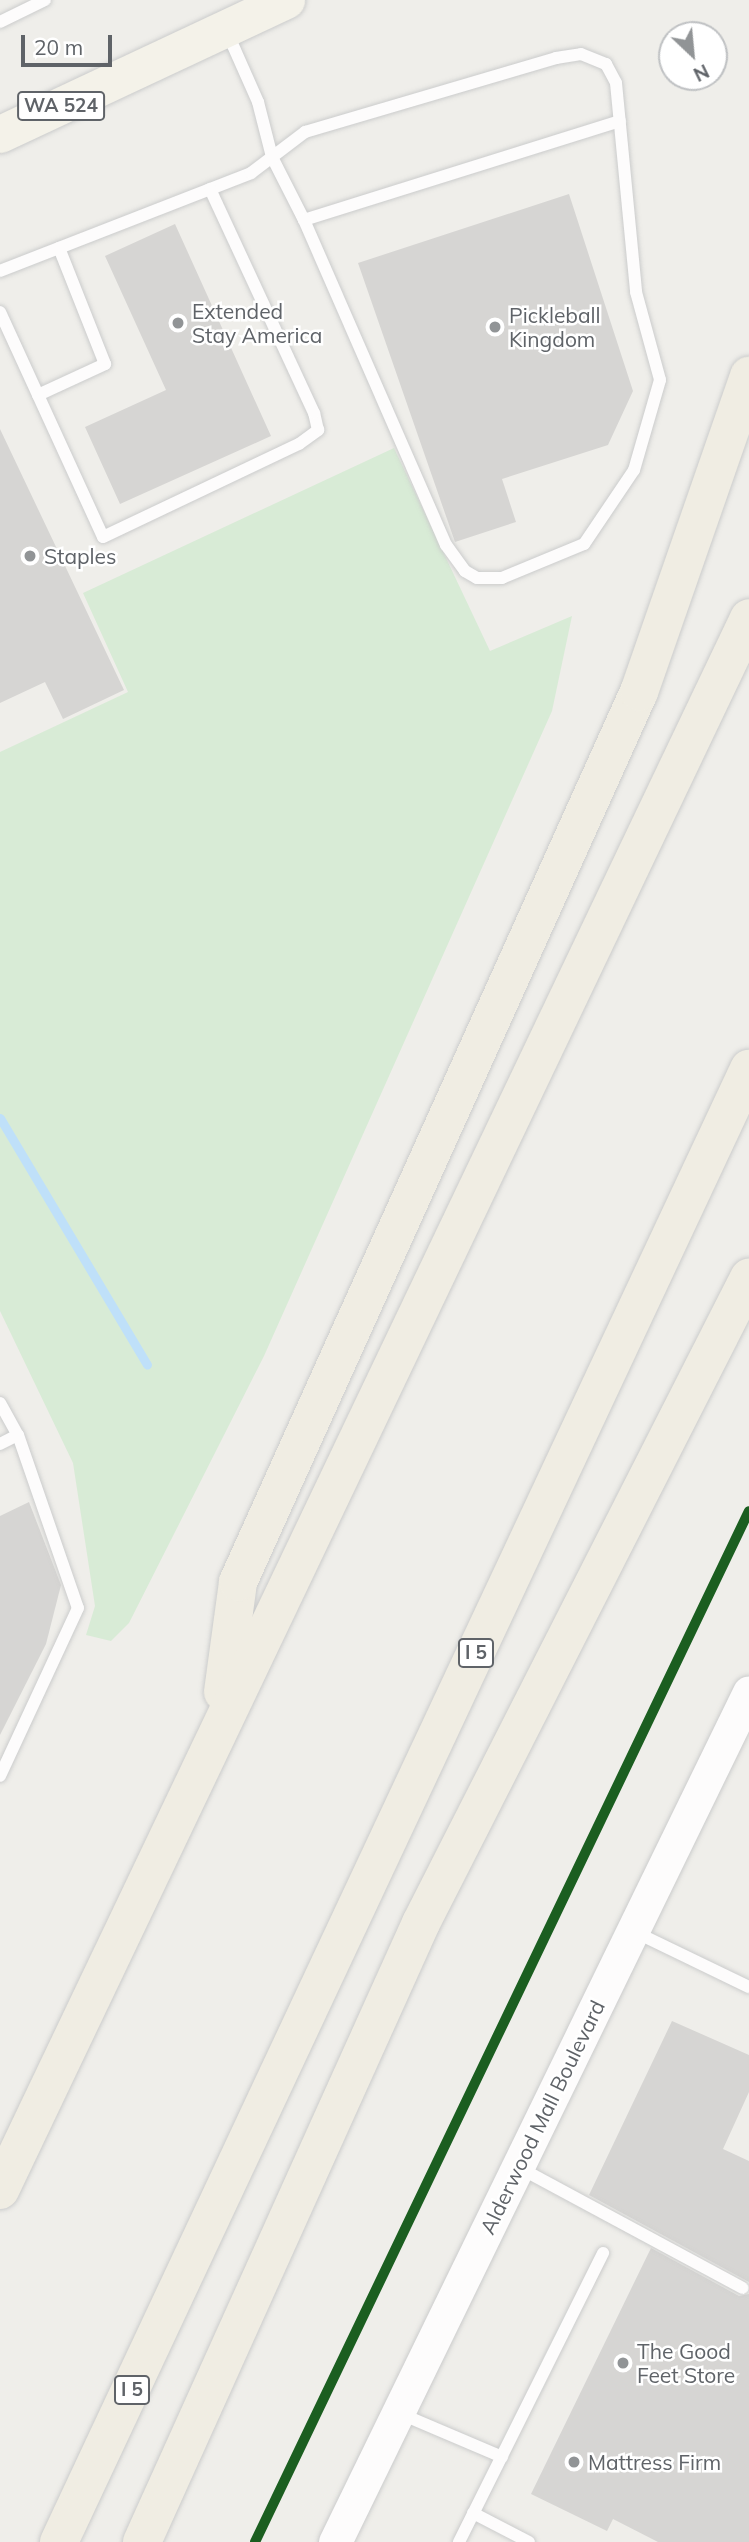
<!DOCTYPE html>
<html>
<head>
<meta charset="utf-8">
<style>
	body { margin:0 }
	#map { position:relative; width:749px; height:2542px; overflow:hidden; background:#efeeea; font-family:Mulish,sans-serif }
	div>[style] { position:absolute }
	.green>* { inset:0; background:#d8ebd6 }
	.stream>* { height:9px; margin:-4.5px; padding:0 4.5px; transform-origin:4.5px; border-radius:4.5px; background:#bfe0f9 }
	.building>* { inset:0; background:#d6d5d3 }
	.roads { filter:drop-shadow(0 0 2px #cbcccc) drop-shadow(0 0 2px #cbcccc) }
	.lane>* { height:12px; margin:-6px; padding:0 6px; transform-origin:6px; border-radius:6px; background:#fdfcfc }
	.secondary>* { height:33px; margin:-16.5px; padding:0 16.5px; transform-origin:16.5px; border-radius:16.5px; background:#fdfcfc }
	.primary>* { height:37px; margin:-18.5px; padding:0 18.5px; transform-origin:18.5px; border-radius:18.5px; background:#f4f2e9 }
	.highway>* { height:38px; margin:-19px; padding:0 19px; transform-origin:19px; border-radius:19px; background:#f0ede3 }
	.cycleway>* { height:10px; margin:-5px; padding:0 5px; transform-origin:5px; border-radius:5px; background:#1b5e20 }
	.dots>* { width:19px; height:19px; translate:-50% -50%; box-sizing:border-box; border:4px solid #fff; border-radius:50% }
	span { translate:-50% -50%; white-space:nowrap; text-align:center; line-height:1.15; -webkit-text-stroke:5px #fff; paint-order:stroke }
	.shield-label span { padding:2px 5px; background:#fff; border:2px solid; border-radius:5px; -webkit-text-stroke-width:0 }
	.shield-label { font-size:19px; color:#5f6368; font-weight:700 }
	.poi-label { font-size:21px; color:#5f6368 }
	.left { translate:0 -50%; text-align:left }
	.street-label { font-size:21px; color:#5f6368 }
	.north { position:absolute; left:658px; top:21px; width:70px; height:70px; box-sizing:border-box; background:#fff; border:2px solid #bfc1c3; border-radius:50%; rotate:154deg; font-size:19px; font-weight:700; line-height:28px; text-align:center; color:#5f6368 }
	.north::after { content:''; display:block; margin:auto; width:24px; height:32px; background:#919496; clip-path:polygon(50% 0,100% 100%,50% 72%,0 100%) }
	.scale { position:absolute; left:21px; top:35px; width:91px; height:32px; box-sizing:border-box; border:4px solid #5f6368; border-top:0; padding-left:9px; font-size:21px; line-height:24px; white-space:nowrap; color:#5f6368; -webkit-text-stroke:5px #fff; paint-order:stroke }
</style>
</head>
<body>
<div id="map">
	<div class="green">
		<div style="clip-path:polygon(394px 448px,490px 651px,572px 616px,552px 711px,264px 1356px,129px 1623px,111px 1641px,86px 1635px,95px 1606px,73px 1463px,0 1311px,0 752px,128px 692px,83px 593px)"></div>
	</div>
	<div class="stream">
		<div style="left:0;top:1118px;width:287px;rotate:59.2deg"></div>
	</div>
	<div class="building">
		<div style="clip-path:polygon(569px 194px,633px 391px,608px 445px,502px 479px,516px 522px,455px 542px,358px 263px)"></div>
		<div style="clip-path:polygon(175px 224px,271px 436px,120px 504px,85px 427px,166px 390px,105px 256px)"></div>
		<div style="clip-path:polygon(0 429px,124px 690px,63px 719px,45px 682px,0 703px)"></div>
		<div style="clip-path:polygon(29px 1502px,61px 1585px,46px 1644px,0 1735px,0 1516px)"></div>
		<div style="clip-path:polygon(672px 2021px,749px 2055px,749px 2092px,723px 2149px,749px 2161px,749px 2282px,589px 2195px)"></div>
		<div style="clip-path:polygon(651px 2248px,739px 2296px,749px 2294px,749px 2542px,658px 2542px,613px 2519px,607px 2531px,531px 2494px)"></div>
	</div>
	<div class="roads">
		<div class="lane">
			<div style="left:0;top:22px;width:50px;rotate:-26.1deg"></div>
			<div style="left:227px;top:32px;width:77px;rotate:66.1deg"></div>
			<div style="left:258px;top:102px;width:57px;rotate:75.7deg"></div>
			<div style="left:272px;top:157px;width:71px;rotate:63.1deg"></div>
			<div style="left:304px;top:220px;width:331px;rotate:-17.4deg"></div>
			<div style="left:0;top:271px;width:269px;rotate:-21.3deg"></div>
			<div style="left:251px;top:173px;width:68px;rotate:-37.2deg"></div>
			<div style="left:305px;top:132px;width:262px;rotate:-16.4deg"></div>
			<div style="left:556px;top:58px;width:25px;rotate:-9deg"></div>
			<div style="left:581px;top:54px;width:27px;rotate:22deg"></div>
			<div style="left:606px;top:64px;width:21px;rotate:62deg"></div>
			<div style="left:616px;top:83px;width:210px;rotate:84.5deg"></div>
			<div style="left:636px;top:292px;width:91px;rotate:74.7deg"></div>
			<div style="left:660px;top:380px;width:94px;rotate:106.1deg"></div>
			<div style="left:634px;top:470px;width:89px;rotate:124deg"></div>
			<div style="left:584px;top:544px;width:89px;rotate:157.5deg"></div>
			<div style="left:502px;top:578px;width:25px;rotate:180deg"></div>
			<div style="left:477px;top:578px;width:14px;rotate:-150deg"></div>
			<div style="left:465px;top:571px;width:32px;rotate:-126deg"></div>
			<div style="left:446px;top:545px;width:355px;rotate:-113.6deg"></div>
			<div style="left:0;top:312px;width:247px;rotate:65.4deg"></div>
			<div style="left:103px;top:537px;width:217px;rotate:-25.4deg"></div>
			<div style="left:299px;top:444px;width:24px;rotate:-36deg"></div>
			<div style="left:318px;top:430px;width:17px;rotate:-103deg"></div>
			<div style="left:314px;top:413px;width:247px;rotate:-114.9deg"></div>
			<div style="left:38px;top:395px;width:74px;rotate:-24.8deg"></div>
			<div style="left:105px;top:364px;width:125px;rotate:-111.6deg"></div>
			<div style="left:0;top:1403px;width:37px;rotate:61deg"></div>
			<div style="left:0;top:1444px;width:20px;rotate:-27deg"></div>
			<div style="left:18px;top:1435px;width:183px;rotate:70.9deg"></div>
			<div style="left:78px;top:1608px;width:185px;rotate:114.9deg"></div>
			<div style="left:633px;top:1931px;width:129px;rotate:25.8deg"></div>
			<div style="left:518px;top:2167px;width:255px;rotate:28.3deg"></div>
			<div style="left:399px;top:2413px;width:112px;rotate:23.1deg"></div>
			<div style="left:473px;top:2513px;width:63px;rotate:27.4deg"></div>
			<div style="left:459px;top:2542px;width:323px;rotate:-63.5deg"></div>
		</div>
		<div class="secondary">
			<div style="left:335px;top:2542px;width:945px;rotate:-64.03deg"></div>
		</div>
		<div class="primary">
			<div style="left:0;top:134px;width:316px;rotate:-25.1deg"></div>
		</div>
		<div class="highway">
			<div style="left:223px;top:1692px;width:111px;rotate:-82.2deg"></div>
			<div style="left:238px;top:1582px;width:976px;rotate:-65.75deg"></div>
			<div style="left:639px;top:692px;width:335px;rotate:-70.8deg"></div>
			<div style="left:0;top:2190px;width:1741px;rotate:-64.52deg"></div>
			<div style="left:59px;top:2542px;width:1627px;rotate:-64.9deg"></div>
			<div style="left:142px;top:2542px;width:679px;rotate:-65.74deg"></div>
			<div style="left:421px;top:1923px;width:724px;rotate:-63.05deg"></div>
		</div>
	</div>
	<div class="cycleway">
		<div style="left:255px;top:2542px;width:1143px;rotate:-64.4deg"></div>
	</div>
	<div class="dots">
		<div style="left:178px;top:323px;background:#919496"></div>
		<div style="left:495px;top:327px;background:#919496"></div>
		<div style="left:30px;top:556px;background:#919496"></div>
		<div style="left:623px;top:2363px;background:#919496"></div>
		<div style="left:574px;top:2462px;background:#919496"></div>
	</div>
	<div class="shield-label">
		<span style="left:61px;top:106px">WA 524</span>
		<span style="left:476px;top:1653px">I 5</span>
		<span style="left:132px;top:2390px">I 5</span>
	</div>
	<div class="poi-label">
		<span class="left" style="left:192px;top:323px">Extended<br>Stay America</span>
		<span class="left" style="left:509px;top:327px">Pickleball<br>Kingdom</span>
		<span class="left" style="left:44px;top:556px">Staples</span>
		<span class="left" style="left:637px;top:2363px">The Good<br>Feet Store</span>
		<span class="left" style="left:588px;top:2462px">Mattress Firm</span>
	</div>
	<div class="street-label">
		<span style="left:542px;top:2117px;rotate:-64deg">Alderwood Mall Boulevard</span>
	</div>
	<div class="north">N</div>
	<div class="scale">20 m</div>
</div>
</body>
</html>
